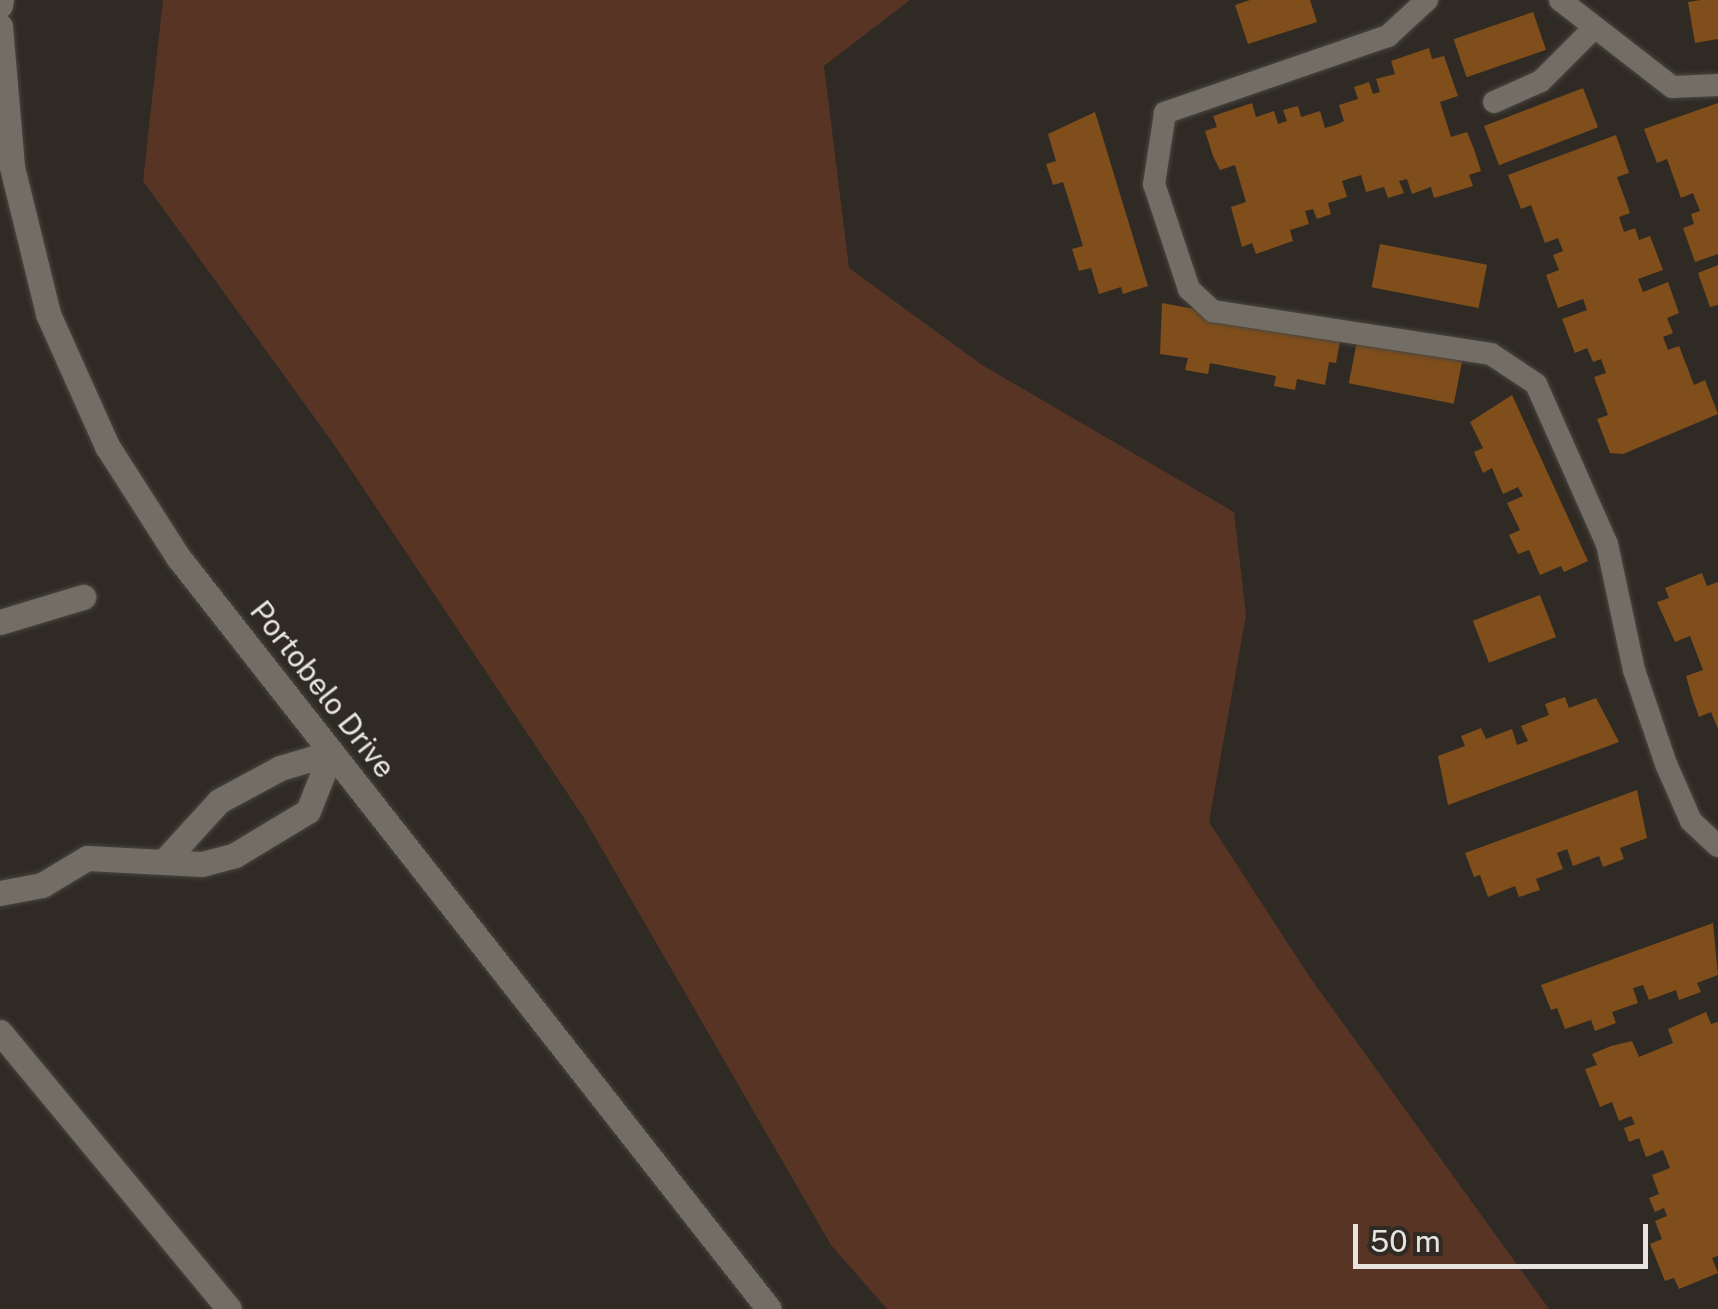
<!DOCTYPE html>
<html>
<head>
<meta charset="utf-8">
<style>
	body { margin:0 }
	#map { position:relative; width:1718px; height:1309px; overflow:hidden; background:#2f2b24; font-family:"Public Sans",sans-serif }
	div>[style] { position:absolute }
	.green>* { inset:0; background:#573424 }
	.building>* { inset:0; background:#804e1a; transform-origin:0 0 }
	.roads { filter:drop-shadow(0 0 2px #494640) drop-shadow(0 0 2px #494640) }
	.service>* { height:22px; margin:-11px; padding:0 11px; transform-origin:11px; border-radius:11px; background:#726d65 }
	.minor>* { height:25px; margin:-12.5px; padding:0 12.5px; transform-origin:12.5px; border-radius:12.5px; background:#726d65 }
	.tertiary>* { height:25px; margin:-12.5px; padding:0 12.5px; transform-origin:12.5px; border-radius:12.5px; background:#726d65 }
	span { translate:-50% -50%; white-space:nowrap; text-align:center; line-height:1.15; -webkit-text-stroke:9px #2f2b24; paint-order:stroke }
	.street-label { font-size:30px; color:#e8e5e1 }
	.scale { position:absolute; left:1353px; top:1224px; width:295px; height:45px; box-sizing:border-box; border:5px solid #e8e5e1; border-top:0; padding-left:12px; font-size:30px; line-height:35px; white-space:nowrap; color:#e8e5e1; -webkit-text-stroke:8px #2f2b24; paint-order:stroke }
</style>
</head>
<body>
<div id="map">
	<div class="green">
		<div style="clip-path:polygon(163px 0,910px 0,824px 66px,849px 268px,982px 365px,1234px 512px,1246px 615px,1209px 822px,1309px 976px,1549px 1309px,887px 1309px,831px 1245px,584px 818px,333px 443px,143px 181px)"></div>
	</div>
	<div class="building">
		<div style="clip-path:polygon(1250px 0,1310px 0,1317px 22px,1248px 44px,1235px 5px)"></div>
		<div style="clip-path:polygon(1701px 0,1718px 0,1718px 39px,1695px 43px,1688px 2px)"></div>
		<div style="left:1533px;top:12px;width:40px;height:84px;rotate:71deg"></div>
		<div style="clip-path:polygon(1429px 48px,1432px 59px,1444px 56px,1458px 96px,1440px 102px,1451px 137px,1467px 132px,1474px 149px,1481px 171px,1469px 175px,1473px 186px,1434px 198px,1431px 187px,1412px 194px,1407px 179px,1399px 181px,1404px 193px,1388px 198px,1384px 187px,1366px 192px,1361px 175px,1342px 181px,1347px 197px,1328px 203px,1331px 214px,1317px 219px,1313px 209px,1305px 211px,1309px 224px,1290px 230px,1293px 241px,1256px 254px,1252px 243px,1242px 247px,1231px 207px,1246px 202px,1235px 165px,1220px 170px,1213px 156px,1205px 131px,1217px 127px,1213px 116px,1252px 103px,1256px 117px,1274px 111px,1278px 124px,1287px 121px,1283px 110px,1298px 106px,1301px 117px,1320px 111px,1325px 128px,1338px 124px,1344px 121px,1339px 105px,1358px 99px,1354px 87px,1369px 82px,1373px 94px,1380px 92px,1376px 79px,1395px 74px,1391px 61px)"></div>
		<div style="left:1583px;top:88px;width:42px;height:106px;rotate:69deg"></div>
		<div style="clip-path:polygon(1718px 103px,1718px 254px,1695px 262px,1683px 228px,1694px 224px,1691px 214px,1700px 211px,1693px 193px,1681px 198px,1667px 159px,1657px 163px,1644px 129px)"></div>
		<div style="clip-path:polygon(1095px 112px,1148px 286px,1123px 294px,1121px 287px,1099px 294px,1091px 268px,1079px 271px,1072px 249px,1083px 246px,1070px 204px,1063px 182px,1053px 185px,1046px 164px,1056px 161px,1048px 134px)"></div>
		<div style="clip-path:polygon(1616px 135px,1629px 173px,1617px 177px,1630px 213px,1619px 217px,1624px 232px,1635px 228px,1639px 240px,1650px 236px,1663px 270px,1638px 279px,1643px 292px,1668px 282px,1679px 313px,1667px 318px,1673px 333px,1663px 337px,1668px 350px,1679px 346px,1694px 385px,1705px 380px,1718px 414px,1623px 454px,1610px 453px,1597px 419px,1608px 415px,1594px 377px,1606px 373px,1601px 359px,1593px 362px,1587px 348px,1575px 353px,1562px 319px,1587px 310px,1583px 299px,1558px 308px,1546px 275px,1559px 270px,1553px 255px,1563px 251px,1558px 238px,1545px 243px,1531px 205px,1521px 209px,1508px 175px)"></div>
		<div style="left:1380px;top:244px;width:109px;height:44px;rotate:11deg"></div>
		<div style="clip-path:polygon(1718px 265px,1718px 305px,1710px 307px,1698px 273px)"></div>
		<div style="clip-path:polygon(1162px 303px,1341px 336px,1336px 363px,1329px 362px,1325px 385px,1297px 379px,1295px 390px,1274px 386px,1276px 376px,1210px 363px,1208px 374px,1185px 370px,1188px 358px,1160px 354px)"></div>
		<div style="left:1357px;top:341px;width:107px;height:43px;rotate:11deg"></div>
		<div style="clip-path:polygon(1512px 395px,1588px 561px,1564px 572px,1561px 566px,1540px 575px,1529px 550px,1518px 554px,1509px 535px,1520px 530px,1507px 503px,1523px 496px,1518px 487px,1503px 494px,1492px 468px,1483px 473px,1474px 452px,1483px 448px,1470px 422px)"></div>
		<div style="clip-path:polygon(1702px 573px,1707px 586px,1718px 582px,1718px 729px,1711px 712px,1699px 717px,1691px 694px,1686px 676px,1703px 670px,1690px 636px,1675px 642px,1657px 602px,1669px 598px,1665px 588px)"></div>
		<div style="left:1540px;top:595px;width:45px;height:72px;rotate:69deg"></div>
		<div style="clip-path:polygon(1565px 697px,1569px 708px,1596px 698px,1619px 742px,1448px 805px,1438px 756px,1465px 746px,1461px 736px,1481px 728px,1486px 739px,1512px 729px,1517px 745px,1528px 741px,1521px 726px,1549px 715px,1545px 704px)"></div>
		<div style="clip-path:polygon(1637px 790px,1647px 838px,1620px 848px,1624px 859px,1603px 867px,1599px 856px,1573px 866px,1567px 849px,1557px 853px,1563px 869px,1536px 879px,1540px 890px,1519px 897px,1515px 886px,1488px 897px,1480px 875px,1474px 877px,1465px 853px)"></div>
		<div style="clip-path:polygon(1713px 923px,1718px 975px,1697px 983px,1701px 992px,1679px 1000px,1676px 990px,1649px 1000px,1643px 985px,1633px 988px,1638px 1003px,1612px 1012px,1616px 1023px,1595px 1031px,1591px 1020px,1565px 1029px,1557px 1008px,1551px 1010px,1541px 985px)"></div>
		<div style="clip-path:polygon(1706px 1012px,1711px 1024px,1718px 1022px,1718px 1256px,1712px 1258px,1718px 1273px,1679px 1289px,1674px 1278px,1665px 1281px,1650px 1244px,1662px 1239px,1655px 1221px,1667px 1216px,1664px 1208px,1655px 1212px,1649px 1198px,1659px 1194px,1652px 1175px,1670px 1168px,1663px 1150px,1646px 1157px,1639px 1138px,1629px 1142px,1624px 1128px,1635px 1124px,1631px 1116px,1619px 1121px,1612px 1102px,1600px 1107px,1585px 1069px,1597px 1065px,1592px 1054px,1611px 1046px,1632px 1041px,1639px 1057px,1673px 1043px,1668px 1029px)"></div>
	</div>
	<div class="roads">
		<div class="service">
			<div style="left:1427px;top:0;width:53px;rotate:137.3deg"></div>
			<div style="left:1388px;top:36px;width:236px;rotate:161deg"></div>
			<div style="left:1165px;top:113px;width:72px;rotate:98.8deg"></div>
			<div style="left:1154px;top:184px;width:111px;rotate:71.6deg"></div>
			<div style="left:1189px;top:289px;width:33px;rotate:43deg"></div>
			<div style="left:1213px;top:311px;width:281px;rotate:8.8deg"></div>
			<div style="left:1491px;top:354px;width:54px;rotate:33.7deg"></div>
			<div style="left:1536px;top:384px;width:175px;rotate:66.1deg"></div>
			<div style="left:1607px;top:544px;width:129px;rotate:77.9deg"></div>
			<div style="left:1634px;top:670px;width:99px;rotate:71.2deg"></div>
			<div style="left:1666px;top:764px;width:62px;rotate:66.3deg"></div>
			<div style="left:1691px;top:821px;width:37px;rotate:43deg"></div>
			<div style="left:1560px;top:0;width:142px;rotate:37.8deg"></div>
			<div style="left:1672px;top:87px;width:46px;rotate:-2.5deg"></div>
			<div style="left:1494px;top:102px;width:51px;rotate:-24.1deg"></div>
			<div style="left:1541px;top:81px;width:76px;rotate:-45deg"></div>
		</div>
		<div class="minor">
			<div style="left:0;top:622px;width:87px;rotate:-16.8deg"></div>
			<div style="left:167px;top:858px;width:77px;rotate:-47.6deg"></div>
			<div style="left:219px;top:801px;width:69px;rotate:-28.4deg"></div>
			<div style="left:280px;top:768px;width:53px;rotate:-16.4deg"></div>
			<div style="left:0;top:893px;width:43px;rotate:-10.8deg"></div>
			<div style="left:42px;top:885px;width:52px;rotate:-31deg"></div>
			<div style="left:87px;top:858px;width:115px;rotate:3deg"></div>
			<div style="left:202px;top:864px;width:34px;rotate:-15deg"></div>
			<div style="left:235px;top:855px;width:85px;rotate:-31.1deg"></div>
			<div style="left:308px;top:811px;width:62px;rotate:-68.4deg"></div>
			<div style="left:0;top:1032px;width:359px;rotate:50.4deg"></div>
		</div>
		<div class="tertiary">
			<div style="left:0;top:5px;width:5px;rotate:-79deg"></div>
			<div style="left:0;top:26px;width:142px;rotate:85.1deg"></div>
			<div style="left:12px;top:167px;width:151px;rotate:76.2deg"></div>
			<div style="left:48px;top:314px;width:145px;rotate:65.9deg"></div>
			<div style="left:107px;top:446px;width:132px;rotate:57.4deg"></div>
			<div style="left:178px;top:557px;width:956px;rotate:51.84deg"></div>
		</div>
	</div>
	<div class="street-label">
		<span style="left:323px;top:689px;rotate:52deg">Portobelo Drive</span>
	</div>
	<div class="scale">50 m</div>
</div>
</body>
</html>
